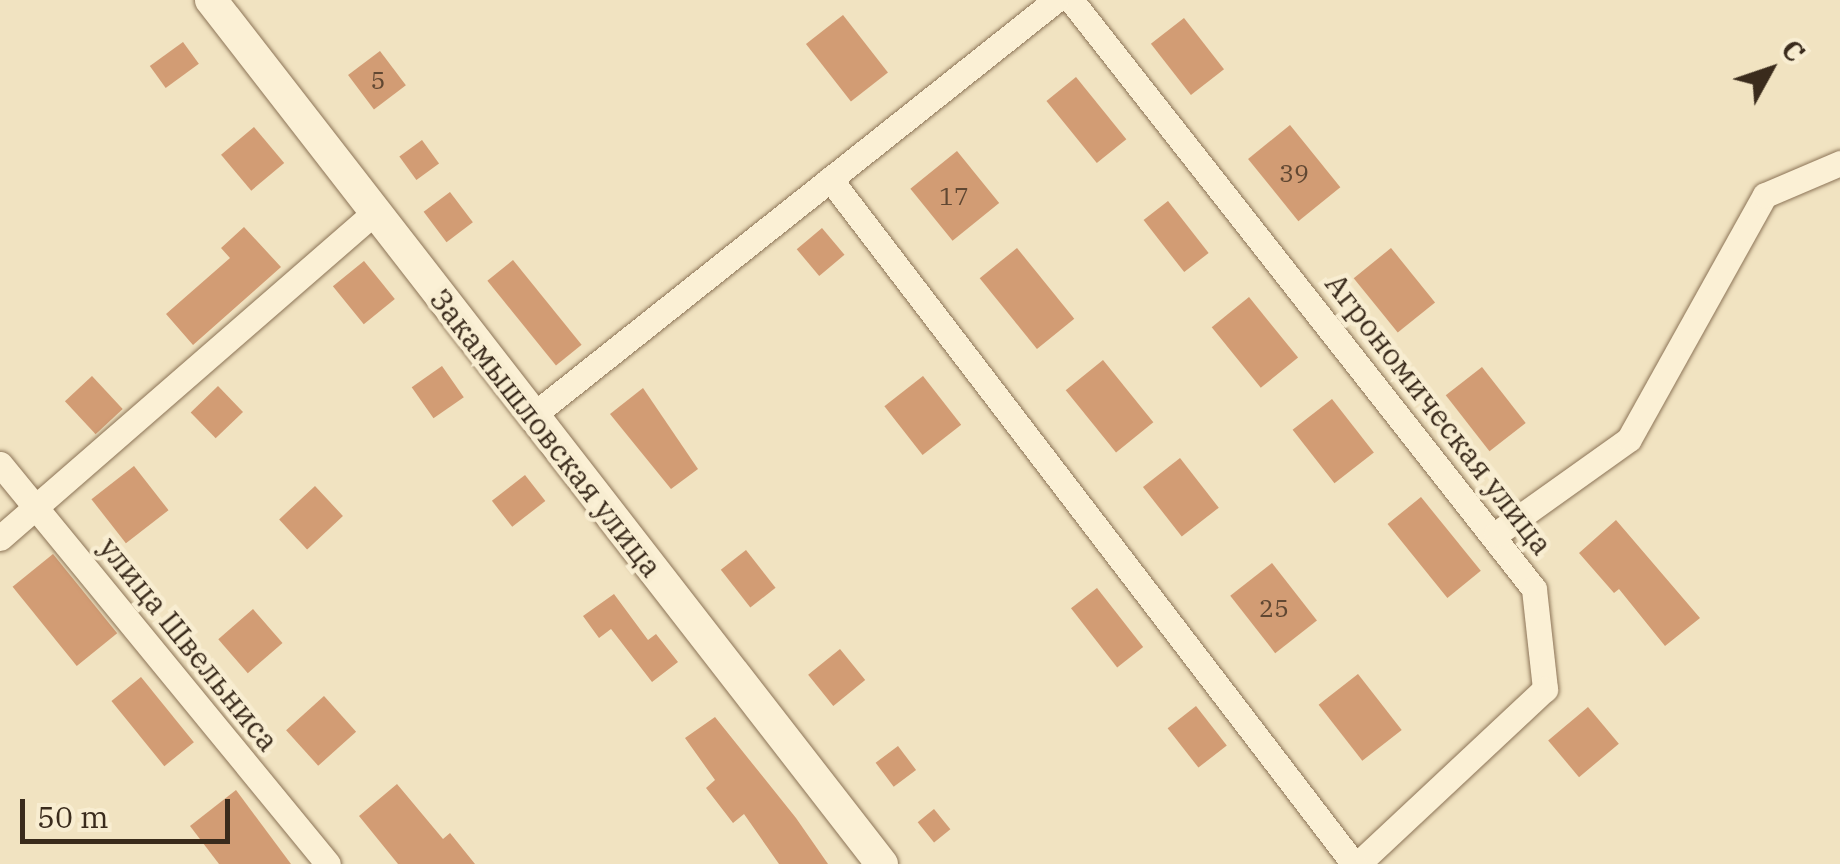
<!DOCTYPE html>
<html>
<head>
<meta charset="utf-8">
<style>
	body { margin:0 }
	#map { position:relative; width:1840px; height:864px; overflow:hidden; background:#f1e3c1; font-family:"IBM Plex Serif",serif }
	div>[style] { position:absolute }
	.building>* { inset:0; background:#d29c74; transform-origin:0 0 }
	.roads { filter:drop-shadow(0 0 2px #8c7457) drop-shadow(0 0 2px #8c7457) }
	.minor>* { height:25px; margin:-12.5px; padding:0 12.5px; transform-origin:12.5px; border-radius:12.5px; background:#fbf0d5 }
	.tertiary>* { height:32px; margin:-16px; padding:0 16px; transform-origin:16px; border-radius:16px; background:#fbf0d5 }
	span { translate:-50% -50%; white-space:nowrap; text-align:center; line-height:1.15; -webkit-text-stroke:9px #f8edd1; paint-order:stroke }
	.number-label { font-size:25px; color:#604732 }
	.number-label span { -webkit-text-stroke-width:0 }
	.street-label { font-size:30px; color:#3a2b1c }
	.north { position:absolute; left:1720px; top:20px; width:100px; height:100px; -webkit-text-stroke:8px #f8edd1; paint-order:stroke; rotate:50deg; font-size:28px; font-weight:700; line-height:40px; text-align:center; color:#3a2b1c }
	.north::after { content:''; display:block; margin:auto; width:35px; height:45px; background:#3a2b1c; clip-path:polygon(50% 0,100% 100%,50% 72%,0 100%) }
	.scale { position:absolute; left:20px; top:799px; width:210px; height:45px; box-sizing:border-box; border:5px solid #3a2b1c; border-top:0; padding-left:12px; font-size:30px; line-height:35px; white-space:nowrap; color:#3a2b1c; -webkit-text-stroke:8px #f8edd1; paint-order:stroke }
</style>
</head>
<body>
<div id="map">
	<div class="building">
		<div style="left:843px;top:15px;width:73px;height:47px;rotate:52deg"></div>
		<div style="left:1184px;top:18px;width:65px;height:42px;rotate:52deg"></div>
		<div style="left:183px;top:42px;width:27px;height:41px;rotate:54deg"></div>
		<div style="left:380px;top:51px;width:43px;height:40px;rotate:53deg"></div>
		<div style="left:1076px;top:77px;width:80px;height:38px;rotate:51deg"></div>
		<div style="left:1290px;top:125px;width:80px;height:54px;rotate:51deg"></div>
		<div style="left:254px;top:127px;width:47px;height:43px;rotate:50deg"></div>
		<div style="left:422px;top:140px;width:29px;height:28px;rotate:54deg"></div>
		<div style="left:957px;top:151px;width:67px;height:60px;rotate:51deg"></div>
		<div style="left:450px;top:192px;width:38px;height:33px;rotate:53deg"></div>
		<div style="left:1168px;top:201px;width:66px;height:31px;rotate:52deg"></div>
		<div style="clip-path:polygon(244px 227px,281px 267px,193px 345px,166px 314px,230px 258px,221px 248px)"></div>
		<div style="left:822px;top:228px;width:35px;height:33px;rotate:50deg"></div>
		<div style="left:1017px;top:248px;width:91px;height:48px;rotate:51deg"></div>
		<div style="left:1391px;top:248px;width:70px;height:48px;rotate:51deg"></div>
		<div style="left:513px;top:260px;width:109px;height:33px;rotate:51deg"></div>
		<div style="left:364px;top:261px;width:49px;height:40px;rotate:51deg"></div>
		<div style="left:1249px;top:297px;width:78px;height:48px;rotate:51deg"></div>
		<div style="left:1103px;top:360px;width:80px;height:48px;rotate:51deg"></div>
		<div style="left:442px;top:366px;width:38px;height:37px;rotate:55deg"></div>
		<div style="left:1482px;top:367px;width:71px;height:46px;rotate:52deg"></div>
		<div style="left:92px;top:376px;width:45px;height:37px;rotate:47deg"></div>
		<div style="left:923px;top:376px;width:62px;height:49px;rotate:52deg"></div>
		<div style="left:218px;top:386px;width:36px;height:38px;rotate:46deg"></div>
		<div style="clip-path:polygon(643px 388px,698px 469px,671px 489px,610px 414px)"></div>
		<div style="left:1332px;top:399px;width:68px;height:50px;rotate:52deg"></div>
		<div style="left:1180px;top:458px;width:63px;height:47px;rotate:52deg"></div>
		<div style="left:134px;top:466px;width:56px;height:54px;rotate:52deg"></div>
		<div style="left:525px;top:475px;width:33px;height:42px;rotate:52deg"></div>
		<div style="left:315px;top:486px;width:41px;height:49px;rotate:47deg"></div>
		<div style="left:1421px;top:497px;width:95px;height:43px;rotate:51deg"></div>
		<div style="clip-path:polygon(1616px 520px,1700px 618px,1665px 646px,1619px 589px,1614px 593px,1579px 553px)"></div>
		<div style="left:746px;top:550px;width:48px;height:32px;rotate:52deg"></div>
		<div style="left:53px;top:554px;width:102px;height:52px;rotate:51deg"></div>
		<div style="left:1272px;top:563px;width:73px;height:53px;rotate:52deg"></div>
		<div style="left:1097px;top:588px;width:75px;height:33px;rotate:52deg"></div>
		<div style="clip-path:polygon(614px 594px,648px 640px,656px 634px,678px 662px,652px 682px,611px 629px,599px 638px,583px 616px)"></div>
		<div style="left:253px;top:609px;width:45px;height:46px;rotate:49deg"></div>
		<div style="left:840px;top:649px;width:40px;height:41px;rotate:51deg"></div>
		<div style="left:1358px;top:674px;width:71px;height:50px;rotate:52deg"></div>
		<div style="left:141px;top:677px;width:84px;height:38px;rotate:51deg"></div>
		<div style="left:324px;top:696px;width:48px;height:51px;rotate:48deg"></div>
		<div style="left:1196px;top:706px;width:50px;height:36px;rotate:52deg"></div>
		<div style="left:1588px;top:707px;width:48px;height:52px;rotate:50deg"></div>
		<div style="clip-path:polygon(715px 717px,796px 818px,828px 864px,779px 864px,744px 814px,733px 823px,706px 788px,715px 780px,685px 738px)"></div>
		<div style="left:898px;top:746px;width:30px;height:28px;rotate:53deg"></div>
		<div style="clip-path:polygon(397px 784px,443px 839px,450px 833px,475px 864px,398px 864px,359px 816px)"></div>
		<div style="clip-path:polygon(236px 790px,291px 864px,219px 864px,190px 826px)"></div>
		<div style="left:934px;top:809px;width:26px;height:21px;rotate:51deg"></div>
	</div>
	<div class="roads">
		<div class="minor">
			<div style="left:1071px;top:0;width:749px;rotate:51.83deg"></div>
			<div style="left:1534px;top:589px;width:101px;rotate:83.7deg"></div>
			<div style="left:1545px;top:689px;width:256px;rotate:136.9deg"></div>
			<div style="left:830px;top:179px;width:862px;rotate:52.59deg"></div>
			<div style="left:532px;top:416px;width:669px;rotate:-38.45deg"></div>
			<div style="left:0;top:464px;width:517px;rotate:50.65deg"></div>
			<div style="left:1496px;top:534px;width:163px;rotate:-35.5deg"></div>
			<div style="left:1629px;top:439px;width:279px;rotate:-60.9deg"></div>
			<div style="left:1765px;top:195px;width:82px;rotate:-23.1deg"></div>
			<div style="left:0;top:538px;width:497px;rotate:-41deg"></div>
		</div>
		<div class="tertiary">
			<div style="left:211px;top:0;width:1094px;rotate:52.17deg"></div>
		</div>
	</div>
	<div class="number-label">
		<span style="left:378px;top:80px">5</span>
		<span style="left:1294px;top:173px">39</span>
		<span style="left:954px;top:196px">17</span>
		<span style="left:1274px;top:608px">25</span>
	</div>
	<div class="street-label">
		<span style="left:1439px;top:414px;rotate:52deg">Агрономическая улица</span>
		<span style="left:546px;top:433px;rotate:52deg">Закамышловская улица</span>
		<span style="left:189px;top:644px;rotate:51deg">улица Швельниса</span>
	</div>
	<div class="north">С</div>
	<div class="scale">50 m</div>
</div>
</body>
</html>
